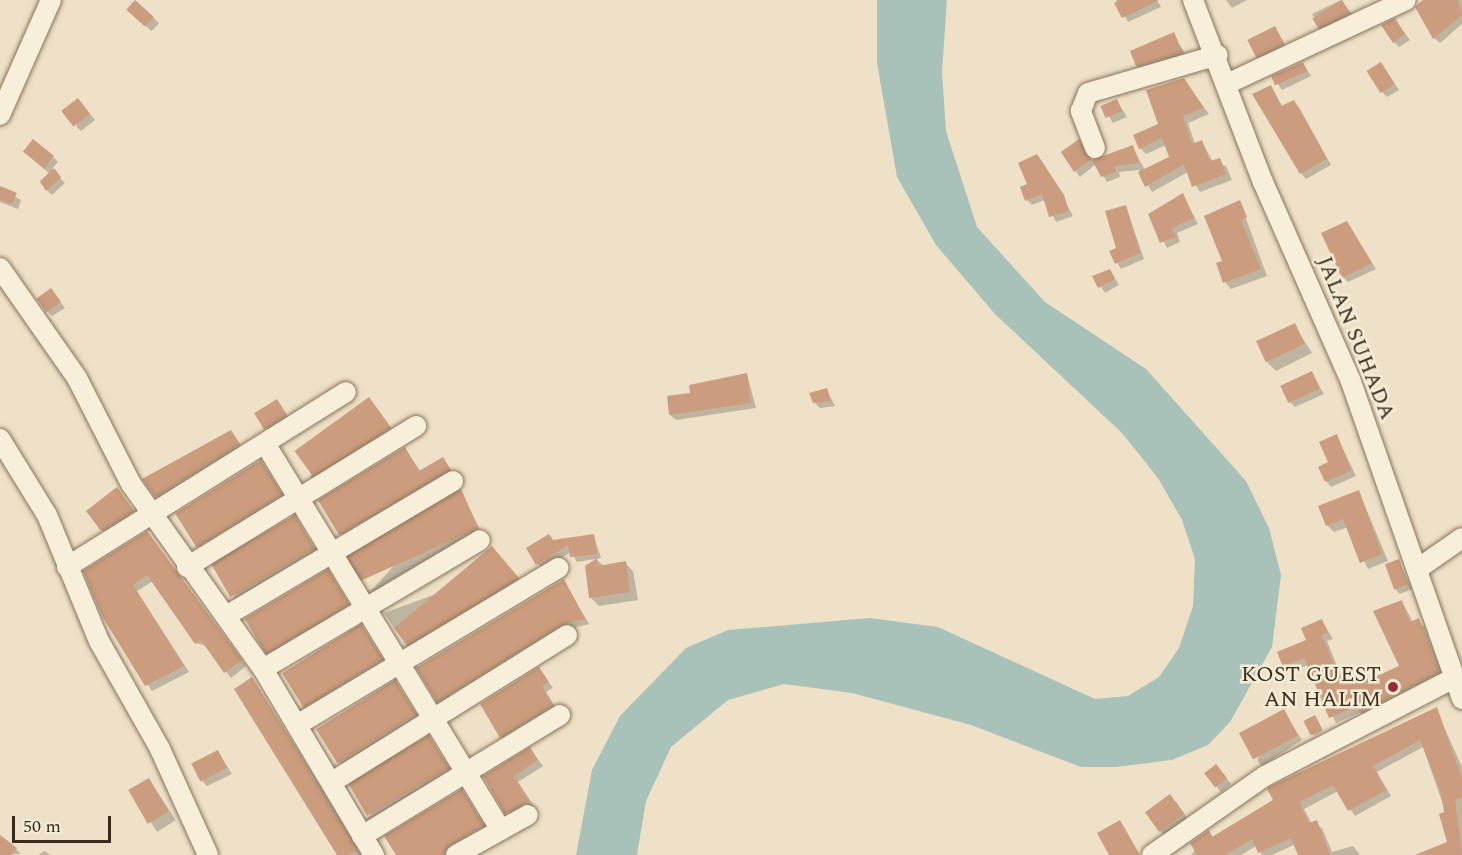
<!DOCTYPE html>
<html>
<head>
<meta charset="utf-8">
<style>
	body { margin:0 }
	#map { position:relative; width:1462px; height:855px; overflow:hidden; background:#eee1c7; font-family:Spectral,serif }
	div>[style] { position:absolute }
	.water>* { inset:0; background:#a8c2b9 }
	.shadow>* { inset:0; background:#0003; transform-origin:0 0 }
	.building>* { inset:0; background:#cb9c7d; transform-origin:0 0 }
	.roads { filter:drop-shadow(0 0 2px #89735c) drop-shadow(0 0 2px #89735c) }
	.minor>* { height:20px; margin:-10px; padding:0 10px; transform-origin:10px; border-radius:10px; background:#f8efda }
	.dots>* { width:16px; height:16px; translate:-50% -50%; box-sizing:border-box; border:3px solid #f5ecd6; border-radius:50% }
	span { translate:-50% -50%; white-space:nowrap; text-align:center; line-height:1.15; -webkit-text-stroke:5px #f5ecd6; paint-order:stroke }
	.street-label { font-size:22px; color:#3a2c20 }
	.poi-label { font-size:22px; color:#3a2c20 }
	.right { translate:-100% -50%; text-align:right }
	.scale { position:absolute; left:12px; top:816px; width:99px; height:27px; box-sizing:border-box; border:3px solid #3a2c20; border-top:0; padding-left:8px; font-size:18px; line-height:21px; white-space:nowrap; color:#3a2c20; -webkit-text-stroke:4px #f5ecd6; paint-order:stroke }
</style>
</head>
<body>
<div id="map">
	<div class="water">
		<div style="clip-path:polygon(877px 0,947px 0,942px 72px,946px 131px,977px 227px,1045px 302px,1146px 369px,1246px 481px,1269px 528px,1281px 575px,1272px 647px,1230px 722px,1208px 745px,1172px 760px,1116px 767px,1081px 767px,971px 725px,852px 693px,784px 684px,728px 700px,671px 747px,646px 801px,637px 855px,576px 855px,592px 770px,620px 716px,686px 648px,728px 630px,870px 618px,938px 627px,1095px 699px,1128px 696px,1159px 677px,1179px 648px,1193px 606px,1195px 559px,1182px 520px,1158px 478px,1122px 433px,995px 314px,936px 245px,897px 177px,877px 63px)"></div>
	</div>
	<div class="shadow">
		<div style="clip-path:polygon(1116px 0,1157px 0,1161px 7px,1128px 22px)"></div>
		<div style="clip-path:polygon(1226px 0,1247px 0,1232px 8px)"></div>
		<div style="clip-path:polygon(1341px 0,1355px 18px,1324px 33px,1312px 14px)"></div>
		<div style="clip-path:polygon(1434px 0,1462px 0,1462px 24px,1440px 43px,1434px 38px)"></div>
		<div style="left:136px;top:1px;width:32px;height:11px;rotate:44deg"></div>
		<div style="clip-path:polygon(1395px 20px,1410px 40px,1399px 47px,1394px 42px)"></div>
		<div style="clip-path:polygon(1275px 27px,1288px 50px,1262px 62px,1249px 39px)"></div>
		<div style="clip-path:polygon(1173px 34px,1190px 61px,1146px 74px,1137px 66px)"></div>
		<div style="clip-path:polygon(1303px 63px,1311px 76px,1282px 90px,1273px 77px)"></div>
		<div style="clip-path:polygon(1381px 64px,1399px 90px,1387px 97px,1382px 92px)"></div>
		<div style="clip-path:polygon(1183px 79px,1209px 114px,1188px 123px,1195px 144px,1202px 142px,1213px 162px,1226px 166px,1232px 180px,1200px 192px,1188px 172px,1152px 192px,1139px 170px,1119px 172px,1120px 177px,1107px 182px,1096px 164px,1080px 177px,1062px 154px,1079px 141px,1093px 161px,1132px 146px,1145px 170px,1170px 158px,1166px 145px,1146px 154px,1140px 148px,1160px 125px)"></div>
		<div style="clip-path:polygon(1271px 87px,1283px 107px,1294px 102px,1299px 107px,1331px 165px,1306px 179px,1301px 173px)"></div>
		<div style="clip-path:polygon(1117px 101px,1127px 117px,1113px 123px,1102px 106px)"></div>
		<div style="clip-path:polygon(83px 106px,95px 120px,81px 131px,76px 126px)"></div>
		<div style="clip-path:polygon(1037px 156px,1042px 161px,1073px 216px,1056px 222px,1045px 200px,1032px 205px,1027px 200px)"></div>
		<div style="clip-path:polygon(30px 157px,53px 157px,58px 162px,52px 169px,65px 183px,52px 195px,40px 183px,50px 174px)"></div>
		<div style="clip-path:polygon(0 188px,21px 200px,18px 209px,0 202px)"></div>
		<div style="clip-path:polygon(1183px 195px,1198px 224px,1177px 233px,1180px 242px,1167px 248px,1150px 215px)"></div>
		<div style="clip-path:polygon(1240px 202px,1267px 276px,1231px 289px,1225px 282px,1224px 262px)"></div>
		<div style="clip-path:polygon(1126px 207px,1144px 259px,1121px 269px,1111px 252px,1118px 249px)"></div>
		<div style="clip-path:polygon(1346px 223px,1376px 269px,1348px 282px,1343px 277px)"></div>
		<div style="clip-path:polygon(1110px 270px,1119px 285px,1105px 293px,1094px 277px)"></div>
		<div style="clip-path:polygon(51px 290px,65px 308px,52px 316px,47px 311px)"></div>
		<div style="clip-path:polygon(1294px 325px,1312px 353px,1276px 371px,1267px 362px)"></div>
		<div style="clip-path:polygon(1311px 373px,1324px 394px,1295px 407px,1290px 402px)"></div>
		<div style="clip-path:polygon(747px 374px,756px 408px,676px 420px,670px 415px,692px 395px)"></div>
		<div style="clip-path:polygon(826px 389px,835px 406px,820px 408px,814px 402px)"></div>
		<div style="clip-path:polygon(369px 399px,395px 433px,316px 482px,310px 477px)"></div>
		<div style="left:277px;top:401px;width:24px;height:24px;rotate:55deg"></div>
		<div style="clip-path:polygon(230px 431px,245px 452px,163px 503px,144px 480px)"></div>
		<div style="clip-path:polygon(1337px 436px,1356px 476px,1331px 487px,1326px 481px)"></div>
		<div style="clip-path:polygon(405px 449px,421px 472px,443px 459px,455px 475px,345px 539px,340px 534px)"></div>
		<div style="left:261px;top:461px;width:46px;height:99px;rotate:57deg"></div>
		<div style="clip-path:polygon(117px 489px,137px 515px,108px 535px,102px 530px)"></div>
		<div style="clip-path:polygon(461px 491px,482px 534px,376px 596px,371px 591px)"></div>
		<div style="clip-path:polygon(1359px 492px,1388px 561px,1368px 569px,1348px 527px,1334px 532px,1327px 525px)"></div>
		<div style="clip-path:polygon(294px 517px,320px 555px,238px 603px,233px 598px)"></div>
		<div style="clip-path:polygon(549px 536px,554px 541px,594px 536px,601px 558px,577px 562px,571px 552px,543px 569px,538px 564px)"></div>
		<div style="clip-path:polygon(152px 539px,246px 666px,231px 678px,206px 646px,196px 643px,153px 581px,137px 591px,189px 672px,152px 691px,103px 616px)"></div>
		<div style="clip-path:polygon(597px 560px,604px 566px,625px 563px,633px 571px,638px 600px,599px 606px,591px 598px,586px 567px)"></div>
		<div style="clip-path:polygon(1399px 561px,1412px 589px,1400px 594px,1394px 588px)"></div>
		<div style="clip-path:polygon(510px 567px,523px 584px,410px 651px,384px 613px)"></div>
		<div style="clip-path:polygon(328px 571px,353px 610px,274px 657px,268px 652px)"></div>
		<div style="clip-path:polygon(564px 581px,589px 624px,566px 630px,444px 707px,438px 701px)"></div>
		<div style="clip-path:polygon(1402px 602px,1413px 622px,1424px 626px,1444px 678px,1367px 718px,1361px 712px,1336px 723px,1308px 665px,1290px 672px,1279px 653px,1308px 640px,1322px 621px,1333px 639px,1327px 641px,1345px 686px,1365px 677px,1369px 681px,1401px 667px)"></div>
		<div style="clip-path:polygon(361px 626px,387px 665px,309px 712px,304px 707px)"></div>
		<div style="clip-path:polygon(539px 669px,553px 688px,546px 692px,558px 711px,506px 742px,501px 737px)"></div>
		<div style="clip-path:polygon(252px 679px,257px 685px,364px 855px,339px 855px)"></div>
		<div style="left:395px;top:682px;width:45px;height:91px;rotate:56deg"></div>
		<div style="clip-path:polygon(1436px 709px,1462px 767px,1462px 855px,1431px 855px,1449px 843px,1446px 813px,1423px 747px,1377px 772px,1391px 796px,1355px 816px,1338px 791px,1304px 809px,1312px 824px,1322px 828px,1332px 852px,1353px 846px,1360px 855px,1305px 855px,1298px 843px,1272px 855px,1262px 855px,1256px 846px,1241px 855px,1191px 855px,1209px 832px,1214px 838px)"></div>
		<div style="clip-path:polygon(1283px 711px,1302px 740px,1262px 766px,1257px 760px)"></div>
		<div style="clip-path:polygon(1317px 720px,1323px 731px,1314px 736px,1312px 734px)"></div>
		<div style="clip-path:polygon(429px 737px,454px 774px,373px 824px,368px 818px)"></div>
		<div style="clip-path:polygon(530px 749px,543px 766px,518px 782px,534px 806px,512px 818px,485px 777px)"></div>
		<div style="clip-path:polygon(218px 752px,232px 774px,207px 786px,202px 781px)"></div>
		<div style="clip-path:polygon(1221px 771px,1231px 784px,1221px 792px,1206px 773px)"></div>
		<div style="left:149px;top:779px;width:49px;height:22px;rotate:57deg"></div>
		<div style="clip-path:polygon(462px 791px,488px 830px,449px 855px,397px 855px)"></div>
		<div style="clip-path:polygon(1176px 802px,1188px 819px,1165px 836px,1160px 831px)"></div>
		<div style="clip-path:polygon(0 845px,16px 849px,21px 854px,0 855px)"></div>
		<div style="clip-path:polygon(45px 851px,50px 855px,38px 855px)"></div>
	</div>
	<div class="building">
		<div style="left:135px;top:0;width:25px;height:13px;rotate:42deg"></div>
		<div style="clip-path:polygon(1120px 0,1159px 0,1122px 18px,1114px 3px)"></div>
		<div style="left:1342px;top:0;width:15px;height:35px;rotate:58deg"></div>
		<div style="clip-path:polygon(1423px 0,1458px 0,1462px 15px,1433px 39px,1415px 7px)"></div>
		<div style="clip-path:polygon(1395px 18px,1405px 34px,1393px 43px,1381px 25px)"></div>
		<div style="left:1275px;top:26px;width:20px;height:31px;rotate:63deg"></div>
		<div style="clip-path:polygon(1174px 32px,1183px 53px,1136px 66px,1130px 51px)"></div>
		<div style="left:1303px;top:62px;width:10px;height:35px;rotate:66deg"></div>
		<div style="left:1381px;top:62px;width:26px;height:17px;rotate:58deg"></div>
		<div style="clip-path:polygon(1184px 78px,1204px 108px,1183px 116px,1192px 144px,1202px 140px,1210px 161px,1220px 158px,1226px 174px,1192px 187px,1184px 164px,1145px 187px,1138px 172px,1169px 157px,1162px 138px,1139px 149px,1133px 135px,1158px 124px,1146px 90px)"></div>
		<div style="clip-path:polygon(1271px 85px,1281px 106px,1294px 100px,1327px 159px,1300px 174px,1252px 94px)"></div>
		<div style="left:78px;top:98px;width:20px;height:21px;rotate:53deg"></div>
		<div style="left:1117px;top:99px;width:13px;height:18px;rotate:67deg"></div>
		<div style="left:33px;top:139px;width:27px;height:16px;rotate:39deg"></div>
		<div style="clip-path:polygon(1079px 139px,1091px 159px,1074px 172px,1061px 152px)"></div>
		<div style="clip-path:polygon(1133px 145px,1139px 163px,1114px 166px,1116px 172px,1101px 177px,1092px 160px)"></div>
		<div style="clip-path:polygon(1037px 154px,1064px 195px,1069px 211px,1049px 217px,1042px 194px,1025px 201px,1020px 187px,1027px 184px,1018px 163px)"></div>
		<div style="clip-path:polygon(54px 168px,61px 177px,46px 191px,40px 181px)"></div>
		<div style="clip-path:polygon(0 186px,17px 193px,12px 204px,0 200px)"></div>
		<div style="clip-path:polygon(1183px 193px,1194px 218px,1172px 228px,1176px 237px,1160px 243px,1148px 214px)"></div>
		<div style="clip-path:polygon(1240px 200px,1247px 217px,1241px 220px,1261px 269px,1223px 283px,1216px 263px,1222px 261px,1204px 216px)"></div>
		<div style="clip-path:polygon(1126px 205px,1140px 253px,1115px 264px,1109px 251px,1116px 248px,1105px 211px)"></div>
		<div style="clip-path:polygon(1347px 221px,1372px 263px,1342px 278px,1321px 233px)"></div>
		<div style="clip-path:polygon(1110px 269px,1115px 279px,1098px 288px,1092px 276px)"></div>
		<div style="left:51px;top:288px;width:17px;height:18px;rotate:54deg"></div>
		<div style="left:1295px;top:323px;width:23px;height:43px;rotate:65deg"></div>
		<div style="left:1312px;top:371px;width:19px;height:35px;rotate:65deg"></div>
		<div style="clip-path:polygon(747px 373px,751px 403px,669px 415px,667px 396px,690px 393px,689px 385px)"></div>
		<div style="clip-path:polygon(827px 388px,831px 401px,813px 403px,809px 393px)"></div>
		<div style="left:369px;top:397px;width:37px;height:92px;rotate:54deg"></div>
		<div style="left:277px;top:399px;width:19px;height:27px;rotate:58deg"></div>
		<div style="clip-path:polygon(231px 430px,240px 444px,155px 497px,142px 479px)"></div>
		<div style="clip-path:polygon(1337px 434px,1351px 471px,1325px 482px,1318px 467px,1328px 462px,1319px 442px)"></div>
		<div style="clip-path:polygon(405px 447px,419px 471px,443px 457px,451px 470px,339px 535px,318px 500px)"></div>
		<div style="left:261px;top:460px;width:40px;height:101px;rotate:58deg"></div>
		<div style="clip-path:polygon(117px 487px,134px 511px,101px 531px,86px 511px)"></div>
		<div style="left:461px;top:489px;width:43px;height:132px;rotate:66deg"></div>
		<div style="clip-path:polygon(1359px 490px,1382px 554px,1360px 563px,1343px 519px,1326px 526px,1318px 506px)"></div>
		<div style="left:295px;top:515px;width:39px;height:97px;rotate:60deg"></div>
		<div style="clip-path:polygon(147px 531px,242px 660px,224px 673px,201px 640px,195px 644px,147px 575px,133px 585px,184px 666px,145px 686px,102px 616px,83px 571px)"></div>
		<div style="clip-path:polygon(549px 534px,553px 540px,594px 534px,597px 554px,570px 557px,568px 545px,536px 565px,526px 548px)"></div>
		<div style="left:492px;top:546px;width:42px;height:128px;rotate:50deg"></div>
		<div style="clip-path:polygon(597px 558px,598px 566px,626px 561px,630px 592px,589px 598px,585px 566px)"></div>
		<div style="left:1399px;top:559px;width:27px;height:15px;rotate:70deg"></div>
		<div style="left:328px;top:569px;width:41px;height:97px;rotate:59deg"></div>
		<div style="clip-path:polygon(564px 579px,585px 619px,561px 625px,437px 702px,416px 668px)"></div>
		<div style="clip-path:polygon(1402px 600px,1410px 622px,1419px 618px,1439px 672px,1360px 713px,1357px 706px,1329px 718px,1304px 658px,1283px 667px,1277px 652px,1306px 640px,1301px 628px,1322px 619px,1328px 633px,1322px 635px,1342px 685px,1366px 675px,1368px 680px,1399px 666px,1373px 611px)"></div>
		<div style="left:361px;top:624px;width:41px;height:93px;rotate:58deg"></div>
		<div style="clip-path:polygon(539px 667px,549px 682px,542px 686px,553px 705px,500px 738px,480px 704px)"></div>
		<div style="clip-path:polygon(252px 677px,357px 850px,348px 855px,337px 855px,234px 689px)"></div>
		<div style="left:395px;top:680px;width:40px;height:93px;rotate:58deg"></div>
		<div style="clip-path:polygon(1437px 707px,1462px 779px,1462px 797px,1455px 800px,1462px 855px,1415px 855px,1447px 842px,1439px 814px,1444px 812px,1441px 793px,1420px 740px,1373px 766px,1386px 790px,1348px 811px,1333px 785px,1299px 802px,1309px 823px,1317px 820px,1330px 855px,1298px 855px,1291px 838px,1258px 853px,1252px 839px,1225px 855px,1197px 855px,1190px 843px,1209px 830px,1212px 837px,1273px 800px,1267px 789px,1271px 786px)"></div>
		<div style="left:1284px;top:709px;width:30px;height:51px;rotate:62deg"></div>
		<div style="left:1315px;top:715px;width:16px;height:13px;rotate:63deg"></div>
		<div style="left:429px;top:735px;width:39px;height:94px;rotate:60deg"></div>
		<div style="clip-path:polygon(530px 747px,538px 760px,514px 776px,529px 801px,505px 814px,483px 776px)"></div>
		<div style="left:218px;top:750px;width:20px;height:30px;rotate:63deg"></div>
		<div style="left:1216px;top:764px;width:18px;height:15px;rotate:52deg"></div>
		<div style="left:149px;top:778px;width:39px;height:24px;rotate:60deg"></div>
		<div style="clip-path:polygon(462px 789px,484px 825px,450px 845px,444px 855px,396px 855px,384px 836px)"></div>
		<div style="left:1170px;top:794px;width:24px;height:31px;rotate:54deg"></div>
		<div style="clip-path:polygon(1120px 820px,1140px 855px,1109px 855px,1097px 833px)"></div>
		<div style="clip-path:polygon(0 835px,17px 848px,11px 855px,0 855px)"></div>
	</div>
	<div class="roads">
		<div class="minor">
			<div style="left:1193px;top:0;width:195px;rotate:69deg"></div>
			<div style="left:1263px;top:182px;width:215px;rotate:66.2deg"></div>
			<div style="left:1350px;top:379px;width:339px;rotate:70.7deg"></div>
			<div style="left:1229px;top:83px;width:195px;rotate:-25.1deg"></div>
			<div style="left:0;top:115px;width:126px;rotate:-66.1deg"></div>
			<div style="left:1095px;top:148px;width:40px;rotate:-111deg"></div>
			<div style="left:1081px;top:111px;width:19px;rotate:-69deg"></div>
			<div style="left:1088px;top:93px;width:135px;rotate:-16.3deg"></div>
			<div style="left:0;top:268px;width:134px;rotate:55deg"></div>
			<div style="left:77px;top:378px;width:119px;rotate:63deg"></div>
			<div style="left:131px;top:484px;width:227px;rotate:54.5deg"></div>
			<div style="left:263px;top:669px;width:217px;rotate:59.2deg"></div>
			<div style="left:0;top:439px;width:89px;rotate:58.3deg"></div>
			<div style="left:47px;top:515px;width:136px;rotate:67.6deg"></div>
			<div style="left:99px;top:641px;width:124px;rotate:60.5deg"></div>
			<div style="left:160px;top:749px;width:116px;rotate:65.6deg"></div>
			<div style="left:266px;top:445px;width:451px;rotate:58.6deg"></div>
			<div style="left:67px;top:567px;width:329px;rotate:-32.1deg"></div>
			<div style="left:187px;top:567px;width:269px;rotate:-31.6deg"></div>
			<div style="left:1419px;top:568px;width:52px;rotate:-34.9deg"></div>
			<div style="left:226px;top:616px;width:264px;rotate:-30.7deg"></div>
			<div style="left:263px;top:669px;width:252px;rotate:-30.7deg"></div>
			<div style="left:297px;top:725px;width:305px;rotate:-31deg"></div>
			<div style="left:332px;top:782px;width:277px;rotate:-32deg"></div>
			<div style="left:362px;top:836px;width:232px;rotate:-31.4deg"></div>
			<div style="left:456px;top:855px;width:82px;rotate:-29.1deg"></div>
			<div style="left:1152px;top:855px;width:138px;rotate:-35deg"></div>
			<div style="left:1265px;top:776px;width:213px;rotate:-27.4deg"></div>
		</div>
	</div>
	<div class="dots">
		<div style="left:1393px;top:687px;background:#972d31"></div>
	</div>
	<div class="street-label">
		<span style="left:1356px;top:338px;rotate:68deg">JALAN SUHADA</span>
	</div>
	<div class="poi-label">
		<span class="right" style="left:1381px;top:687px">KOST GUEST<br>AN HALIM</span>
	</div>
	<div class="scale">50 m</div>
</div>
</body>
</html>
